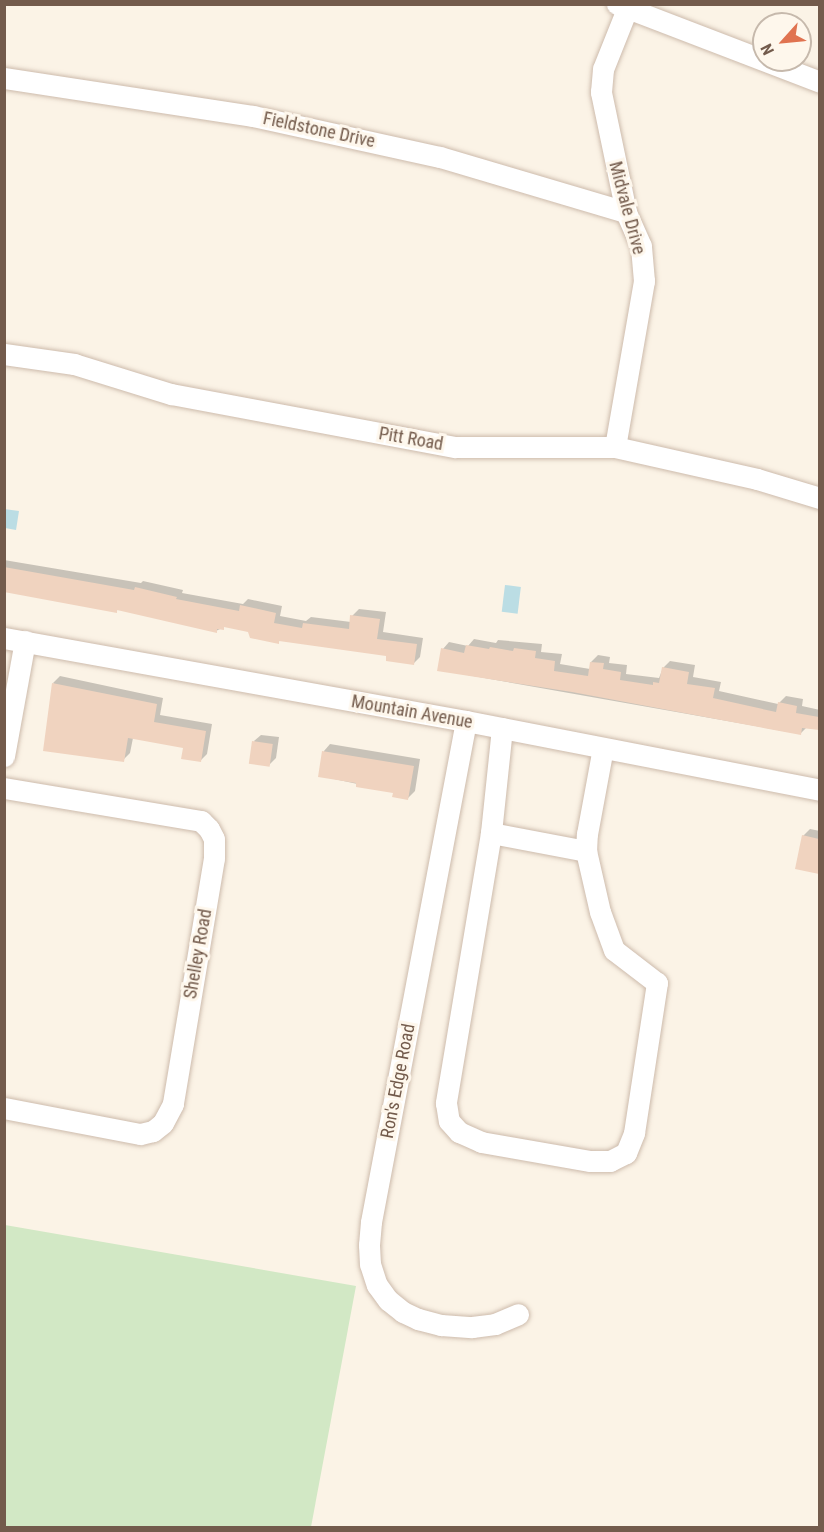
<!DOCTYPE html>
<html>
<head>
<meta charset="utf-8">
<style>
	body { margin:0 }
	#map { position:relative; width:824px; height:1532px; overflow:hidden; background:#fbf3e6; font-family:"Roboto Condensed",sans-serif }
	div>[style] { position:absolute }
	.green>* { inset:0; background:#d2e8c5 }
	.water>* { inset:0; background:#bbdde4; transform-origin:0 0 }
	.shadow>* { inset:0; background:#0003 }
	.building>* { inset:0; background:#f0d3bf; transform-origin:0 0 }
	.roads { filter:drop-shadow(0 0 2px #cdbbac) drop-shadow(0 0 2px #cdbbac) }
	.minor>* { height:21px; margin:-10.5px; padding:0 10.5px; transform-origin:10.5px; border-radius:10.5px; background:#fff }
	span { translate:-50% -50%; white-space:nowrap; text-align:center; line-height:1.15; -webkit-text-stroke:6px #fef7ec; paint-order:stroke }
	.street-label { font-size:18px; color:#735b4c }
	.frame { position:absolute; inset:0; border:6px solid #735b4c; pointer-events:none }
	.north { position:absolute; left:752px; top:12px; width:60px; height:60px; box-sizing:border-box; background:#fef7ec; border:2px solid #c6b9ac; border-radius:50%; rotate:243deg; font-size:16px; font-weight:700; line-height:24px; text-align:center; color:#735b4c }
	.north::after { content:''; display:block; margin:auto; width:21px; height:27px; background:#e07350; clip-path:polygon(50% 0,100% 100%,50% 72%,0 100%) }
</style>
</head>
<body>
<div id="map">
	<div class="green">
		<div style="clip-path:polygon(5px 1225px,356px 1286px,311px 1527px,5px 1527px)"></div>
	</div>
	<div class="water">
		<div style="clip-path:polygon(4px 509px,19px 511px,16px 530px,5px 528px)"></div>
		<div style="left:505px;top:585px;width:16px;height:27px;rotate:7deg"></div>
	</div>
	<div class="shadow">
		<div style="clip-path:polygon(4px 560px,141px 583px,143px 581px,183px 590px,182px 593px,243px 604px,248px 599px,282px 606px,280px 616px,306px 621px,311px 617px,351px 622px,352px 616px,359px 609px,386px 612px,383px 632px,423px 638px,420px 657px,413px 664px,388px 654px,281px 640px,278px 642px,249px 631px,226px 626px,216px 631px,119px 609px,116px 611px,4px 591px)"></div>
		<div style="clip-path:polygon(474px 639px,496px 643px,498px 640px,542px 644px,541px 652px,562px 654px,560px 664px,590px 669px,591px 662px,598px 655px,610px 657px,609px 663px,627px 665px,626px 674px,659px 678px,663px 668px,670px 661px,695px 665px,693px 677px,721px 682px,719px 691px,778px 704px,786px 696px,803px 699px,802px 706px,820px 710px,820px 728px,807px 727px,800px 734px,439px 670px,443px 649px,449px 642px,468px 646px)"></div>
		<div style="clip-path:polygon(60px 676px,163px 698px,160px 715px,212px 724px,207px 754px,200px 761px,184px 747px,133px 738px,130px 753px,123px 760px,53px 683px)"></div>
		<div style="clip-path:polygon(261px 735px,279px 737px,276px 758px,269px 765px,254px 741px)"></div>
		<div style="clip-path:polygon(330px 744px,420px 759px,415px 791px,408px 798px,395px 792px,320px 776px,324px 751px)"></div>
		<div style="clip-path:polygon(810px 829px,820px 831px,820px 873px,797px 868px,803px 836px)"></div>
	</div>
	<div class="building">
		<div style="clip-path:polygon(4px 567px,134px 590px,135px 587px,177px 597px,176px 599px,239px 611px,240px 605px,276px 613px,274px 623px,302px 628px,303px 623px,349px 629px,350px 615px,380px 619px,377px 639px,417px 644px,414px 665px,386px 661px,386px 656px,279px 641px,279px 644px,250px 638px,248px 632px,224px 627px,224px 630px,217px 629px,217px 633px,117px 610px,117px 613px,4px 592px)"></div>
		<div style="clip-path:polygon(466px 645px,489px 649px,490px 647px,513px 651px,514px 648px,536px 651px,535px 658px,555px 661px,554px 671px,588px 676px,590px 662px,604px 663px,603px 669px,621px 672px,620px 680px,653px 685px,653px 682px,659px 683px,662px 667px,689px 672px,687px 684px,715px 688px,713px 698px,776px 712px,778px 702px,797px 706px,796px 713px,819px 717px,819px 730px,802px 728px,801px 735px,572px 692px,437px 671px,441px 648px,464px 653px)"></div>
		<div style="clip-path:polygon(52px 683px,157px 704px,154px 722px,206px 731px,201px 762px,181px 759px,183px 748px,128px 738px,124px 762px,43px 751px)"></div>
		<div style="left:252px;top:741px;width:21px;height:23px;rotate:8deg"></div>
		<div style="clip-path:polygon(322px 751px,414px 766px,408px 800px,392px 797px,393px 793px,356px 787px,356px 783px,318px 777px)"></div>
		<div style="clip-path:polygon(802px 835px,819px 839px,819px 874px,795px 869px)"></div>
	</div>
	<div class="roads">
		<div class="minor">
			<div style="left:617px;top:4px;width:217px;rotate:21deg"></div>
			<div style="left:4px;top:78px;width:252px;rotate:8.7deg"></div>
			<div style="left:253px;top:116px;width:191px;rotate:12.4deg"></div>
			<div style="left:440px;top:157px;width:194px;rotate:16.5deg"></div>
			<div style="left:4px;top:354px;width:71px;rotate:8.1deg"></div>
			<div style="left:74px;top:364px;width:102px;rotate:17.2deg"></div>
			<div style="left:171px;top:394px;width:289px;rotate:10.6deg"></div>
			<div style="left:455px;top:447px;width:160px"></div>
			<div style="left:615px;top:447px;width:146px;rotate:12.7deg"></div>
			<div style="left:757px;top:479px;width:66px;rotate:16.8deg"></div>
			<div style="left:615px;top:447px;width:169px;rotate:-80.1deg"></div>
			<div style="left:644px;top:281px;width:35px;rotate:-95deg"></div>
			<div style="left:641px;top:246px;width:37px;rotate:-114deg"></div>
			<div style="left:626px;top:212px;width:123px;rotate:-101.8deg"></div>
			<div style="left:601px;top:92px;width:23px;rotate:-85deg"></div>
			<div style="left:603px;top:69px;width:65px;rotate:-68.2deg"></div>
			<div style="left:4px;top:638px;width:469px;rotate:10.2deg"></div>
			<div style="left:466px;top:721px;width:361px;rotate:11deg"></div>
			<div style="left:466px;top:721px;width:510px;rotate:100.74deg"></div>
			<div style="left:371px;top:1222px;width:23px;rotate:95deg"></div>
			<div style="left:369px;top:1245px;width:19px;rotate:87deg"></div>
			<div style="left:370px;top:1264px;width:22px;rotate:72deg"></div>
			<div style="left:377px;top:1285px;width:19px;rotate:54deg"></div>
			<div style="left:388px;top:1300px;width:19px;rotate:39deg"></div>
			<div style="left:403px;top:1312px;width:17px;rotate:25deg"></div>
			<div style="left:418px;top:1319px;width:24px;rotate:15deg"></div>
			<div style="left:441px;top:1325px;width:31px;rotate:4deg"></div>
			<div style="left:472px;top:1327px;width:23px;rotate:-7deg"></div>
			<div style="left:495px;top:1324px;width:25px;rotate:-23deg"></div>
			<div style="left:502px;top:728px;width:106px;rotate:96deg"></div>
			<div style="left:491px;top:833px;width:274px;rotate:99.5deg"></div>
			<div style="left:446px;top:1103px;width:18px;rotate:81deg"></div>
			<div style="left:449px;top:1121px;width:15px;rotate:48deg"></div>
			<div style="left:459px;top:1132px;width:24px;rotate:24deg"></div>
			<div style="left:481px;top:1142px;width:111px;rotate:9.9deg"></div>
			<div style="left:590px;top:1161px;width:20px"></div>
			<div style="left:610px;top:1161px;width:18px;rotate:-27deg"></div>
			<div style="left:626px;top:1153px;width:22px;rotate:-68deg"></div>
			<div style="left:634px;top:1133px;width:152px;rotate:-81.3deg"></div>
			<div style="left:657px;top:983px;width:54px;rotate:-142.5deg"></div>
			<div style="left:614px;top:950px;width:40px;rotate:-110.2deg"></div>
			<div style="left:600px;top:912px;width:63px;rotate:-102.9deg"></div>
			<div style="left:586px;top:851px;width:17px;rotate:-87deg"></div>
			<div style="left:587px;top:834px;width:87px;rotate:-79.5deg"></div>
			<div style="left:4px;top:756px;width:117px;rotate:-79.7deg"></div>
			<div style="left:4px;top:788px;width:200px;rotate:9.5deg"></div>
			<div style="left:201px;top:821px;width:11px;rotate:45deg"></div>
			<div style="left:209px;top:829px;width:11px;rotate:63deg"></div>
			<div style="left:214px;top:839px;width:19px;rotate:90deg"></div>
			<div style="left:214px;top:858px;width:249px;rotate:99.5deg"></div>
			<div style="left:173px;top:1104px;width:21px;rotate:118deg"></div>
			<div style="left:163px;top:1123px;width:13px;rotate:141deg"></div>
			<div style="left:153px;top:1131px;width:13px;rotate:167deg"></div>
			<div style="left:140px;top:1134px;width:138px;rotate:-169.2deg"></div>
			<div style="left:491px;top:833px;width:97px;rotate:10.7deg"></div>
		</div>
	</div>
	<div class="street-label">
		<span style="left:319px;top:130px;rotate:12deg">Fieldstone Drive</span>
		<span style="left:627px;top:208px;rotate:75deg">Midvale Drive</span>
		<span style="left:411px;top:439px;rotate:10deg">Pitt Road</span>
		<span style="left:412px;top:712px;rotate:10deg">Mountain Avenue</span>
		<span style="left:198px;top:954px;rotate:-80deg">Shelley Road</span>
		<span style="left:398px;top:1081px;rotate:-79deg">Ron's Edge Road</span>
	</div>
	<div class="frame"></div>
	<div class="north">N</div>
</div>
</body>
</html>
